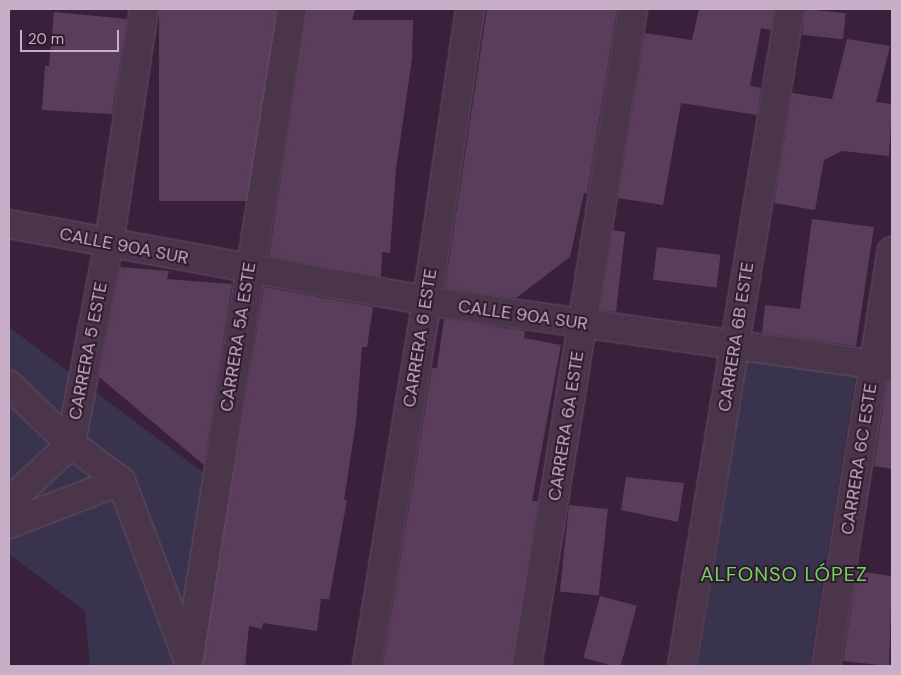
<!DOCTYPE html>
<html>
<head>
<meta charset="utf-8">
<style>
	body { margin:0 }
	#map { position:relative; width:901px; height:675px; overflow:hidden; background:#3a213b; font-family:"DM Sans",sans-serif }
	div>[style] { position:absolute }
	.green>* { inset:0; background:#39334d; transform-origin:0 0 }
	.building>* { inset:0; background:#5a3d5b; transform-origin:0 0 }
	.roads { filter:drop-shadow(0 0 1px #655066) drop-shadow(0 0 1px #655066) }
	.minor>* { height:28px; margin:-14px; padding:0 14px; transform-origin:14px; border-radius:14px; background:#4a354b }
	.tertiary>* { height:28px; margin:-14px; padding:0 14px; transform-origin:14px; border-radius:14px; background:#4a354b }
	span { translate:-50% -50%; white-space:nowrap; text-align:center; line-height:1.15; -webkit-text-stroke:4px #2f1a2f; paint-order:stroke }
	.street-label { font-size:18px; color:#c7b0c7 }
	.quarter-label { font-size:20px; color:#71d75b; letter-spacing:1px }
	.frame { position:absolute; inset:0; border:10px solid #c7b0c7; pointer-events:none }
	.scale { position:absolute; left:20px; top:30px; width:99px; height:22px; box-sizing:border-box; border:2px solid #c7b0c7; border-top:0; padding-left:6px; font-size:15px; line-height:18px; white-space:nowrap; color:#c7b0c7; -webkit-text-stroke:4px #2f1a2f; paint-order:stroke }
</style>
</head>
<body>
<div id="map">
	<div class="green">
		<div style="clip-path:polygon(9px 327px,205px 474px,174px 666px,90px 666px,85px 611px,9px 554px)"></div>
		<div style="left:747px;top:358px;width:110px;height:312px;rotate:9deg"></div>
	</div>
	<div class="building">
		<div style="left:159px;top:9px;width:117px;height:192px"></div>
		<div style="clip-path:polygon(307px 9px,355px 10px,352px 20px,413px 20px,412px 59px,396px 169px,390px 253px,382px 252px,381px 277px,269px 256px)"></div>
		<div style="clip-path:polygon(487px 9px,617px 9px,587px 194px,584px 193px,570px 257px,516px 298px,445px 288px)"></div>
		<div style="clip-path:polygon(699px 9px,774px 9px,771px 30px,761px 28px,750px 86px,761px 88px,757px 115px,681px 103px,663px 205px,618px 198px,645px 33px,692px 40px)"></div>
		<div style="left:805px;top:9px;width:41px;height:26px;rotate:6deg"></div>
		<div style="clip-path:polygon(54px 12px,127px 19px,112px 114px,42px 110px,45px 66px,49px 66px)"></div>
		<div style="clip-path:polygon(847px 39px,890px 46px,876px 102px,892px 104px,889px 156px,842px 151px,824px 160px,815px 210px,774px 203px,792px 93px,832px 99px)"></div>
		<div style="clip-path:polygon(812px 219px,874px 227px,856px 346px,762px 333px,765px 305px,800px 309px)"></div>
		<div style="clip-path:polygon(613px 230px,625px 232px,616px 312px,600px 310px)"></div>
		<div style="left:657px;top:247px;width:64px;height:33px;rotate:7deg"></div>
		<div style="clip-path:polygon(120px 267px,169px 271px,167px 279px,232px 284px,204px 465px,99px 377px)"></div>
		<div style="clip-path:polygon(264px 287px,373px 307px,367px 347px,362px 347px,356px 422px,344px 500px,347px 500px,329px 599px,321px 599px,317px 631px,263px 623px,262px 629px,249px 626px,245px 666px,201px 666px)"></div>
		<div style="clip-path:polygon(444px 319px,525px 331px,524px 338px,561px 345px,532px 501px,538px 501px,512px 666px,383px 666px,432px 368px,437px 368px)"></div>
		<div style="clip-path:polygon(887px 382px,892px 382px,892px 469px,874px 466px)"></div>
		<div style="clip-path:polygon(626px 477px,684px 483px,678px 522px,621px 510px)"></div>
		<div style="left:569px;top:505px;width:39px;height:87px;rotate:6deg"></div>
		<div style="clip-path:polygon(857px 571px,892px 576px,889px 666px,843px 661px)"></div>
		<div style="left:600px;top:596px;width:38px;height:64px;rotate:15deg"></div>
	</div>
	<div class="roads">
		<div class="minor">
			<div style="left:144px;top:9px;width:236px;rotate:98.5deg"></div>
			<div style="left:109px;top:242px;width:206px;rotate:100.7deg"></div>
			<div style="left:71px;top:444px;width:62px;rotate:36.5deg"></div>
			<div style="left:121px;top:481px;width:190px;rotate:69.4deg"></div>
			<div style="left:9px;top:224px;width:425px;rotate:10.4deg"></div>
			<div style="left:427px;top:301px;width:470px;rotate:8.1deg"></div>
			<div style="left:9px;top:385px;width:86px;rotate:43.6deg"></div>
			<div style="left:71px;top:444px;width:85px;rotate:136.9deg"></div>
			<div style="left:9px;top:524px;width:120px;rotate:-21deg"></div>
			<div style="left:189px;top:657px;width:656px;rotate:-80.97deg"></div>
			<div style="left:527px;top:666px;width:665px;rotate:-80.83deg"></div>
			<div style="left:682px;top:666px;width:666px;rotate:-80.67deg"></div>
			<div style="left:826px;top:666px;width:420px;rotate:-81deg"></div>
		</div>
		<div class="tertiary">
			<div style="left:367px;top:666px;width:370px;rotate:-80.7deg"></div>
			<div style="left:427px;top:301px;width:295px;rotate:-81.6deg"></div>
		</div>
	</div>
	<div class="street-label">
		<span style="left:124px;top:246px;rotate:11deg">CALLE 90A SUR</span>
		<span style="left:523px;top:315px;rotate:8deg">CALLE 90A SUR</span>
		<span style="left:238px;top:337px;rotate:-81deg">CARRERA 5A ESTE</span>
		<span style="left:736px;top:337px;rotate:-81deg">CARRERA 6B ESTE</span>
		<span style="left:420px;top:338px;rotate:-81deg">CARRERA 6 ESTE</span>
		<span style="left:88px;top:351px;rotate:-79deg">CARRERA 5 ESTE</span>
		<span style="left:566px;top:426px;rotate:-81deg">CARRERA 6A ESTE</span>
		<span style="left:859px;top:459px;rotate:-81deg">CARRERA 6C ESTE</span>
	</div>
	<div class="quarter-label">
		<span style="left:784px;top:574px">ALFONSO LÓPEZ</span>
	</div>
	<div class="frame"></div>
	<div class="scale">20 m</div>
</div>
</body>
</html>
